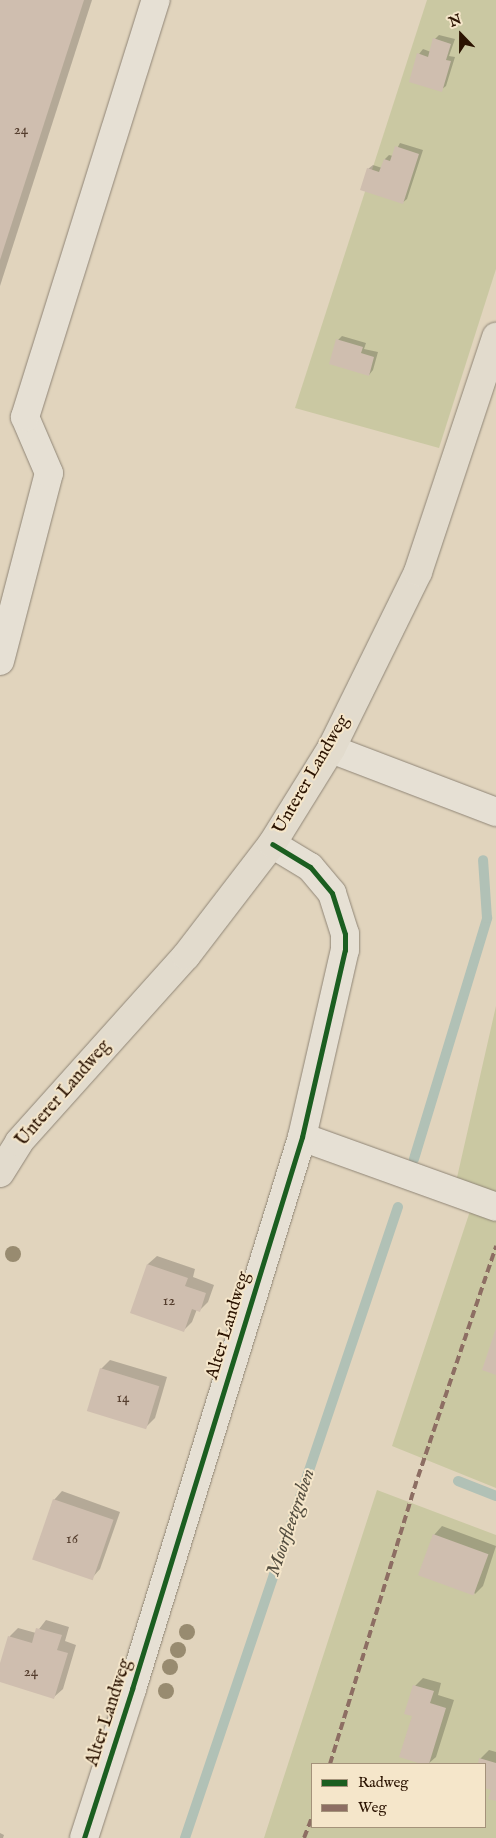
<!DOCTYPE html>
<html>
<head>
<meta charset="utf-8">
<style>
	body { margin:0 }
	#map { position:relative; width:496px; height:1838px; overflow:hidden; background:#e1d4bd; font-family:"IM FELL English",serif }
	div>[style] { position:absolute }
	.green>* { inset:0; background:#cac8a2 }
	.shadow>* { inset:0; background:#0003 }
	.stream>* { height:10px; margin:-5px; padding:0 5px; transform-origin:5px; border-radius:5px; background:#b1c1b6 }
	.building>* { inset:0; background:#cfbeaf; transform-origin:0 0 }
	.roads { filter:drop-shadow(0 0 1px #8f8576) drop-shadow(0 0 1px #8f8576) }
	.minor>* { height:28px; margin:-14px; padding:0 14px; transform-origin:14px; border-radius:14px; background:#e6e0d4 }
	.major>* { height:28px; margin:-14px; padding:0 14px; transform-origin:14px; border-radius:14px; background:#e2dbcd }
	.quiet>* { height:4px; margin-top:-2px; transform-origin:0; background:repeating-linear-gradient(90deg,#8d6e63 0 8px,transparent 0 12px) }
	.cycleway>* { height:5px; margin:-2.5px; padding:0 2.5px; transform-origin:2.5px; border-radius:2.5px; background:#1b5e20 }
	.trees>* { width:16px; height:16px; margin:-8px; border-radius:50%; background:#988b70 }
	span { translate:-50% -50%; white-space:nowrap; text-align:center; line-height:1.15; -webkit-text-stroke:4px #f5e6ca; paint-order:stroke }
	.number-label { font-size:15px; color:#553e2e }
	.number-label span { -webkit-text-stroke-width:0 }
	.street-label { font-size:18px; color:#2b1301 }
	.water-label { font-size:19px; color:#534d3f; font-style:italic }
	.legend { position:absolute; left:311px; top:1763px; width:175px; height:65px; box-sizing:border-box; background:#f5e6ca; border:1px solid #a4927a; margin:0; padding:6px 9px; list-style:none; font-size:15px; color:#2b1301 }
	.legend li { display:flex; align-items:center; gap:10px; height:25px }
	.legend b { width:25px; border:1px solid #a4927a }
	.north { position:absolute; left:436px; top:10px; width:50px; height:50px; -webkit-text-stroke:4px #f5e6ca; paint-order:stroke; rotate:338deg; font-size:14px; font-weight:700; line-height:20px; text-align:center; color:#2b1301 }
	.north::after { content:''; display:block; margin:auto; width:18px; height:22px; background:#2b1301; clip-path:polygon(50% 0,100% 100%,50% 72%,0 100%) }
</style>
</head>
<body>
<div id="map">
	<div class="green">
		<div style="clip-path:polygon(427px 0,496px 0,496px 269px,439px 448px,295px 408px)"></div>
		<div style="clip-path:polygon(496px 1006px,496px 1488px,392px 1446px,477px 1190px,456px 1182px)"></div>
		<div style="clip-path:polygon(evenodd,377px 1490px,496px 1535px,496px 1838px,264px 1838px,377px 1490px,312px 1764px,485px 1764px,485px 1827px,312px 1827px,312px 1764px)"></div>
	</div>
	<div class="shadow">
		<div style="clip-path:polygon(0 0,92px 0,0 286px)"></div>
		<div style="clip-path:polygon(439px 35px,455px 39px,449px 56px,455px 57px,446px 86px,441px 90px,419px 54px,423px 49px,431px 52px,435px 39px)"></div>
		<div style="clip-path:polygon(400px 143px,423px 150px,407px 199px,402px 203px,368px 169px,373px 165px,382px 168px,385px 159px,389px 155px,393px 156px)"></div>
		<div style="clip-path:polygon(342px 336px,366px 343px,364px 349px,378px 352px,373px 370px,369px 375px,338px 340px)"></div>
		<div style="clip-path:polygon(157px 1256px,195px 1269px,193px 1277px,214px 1285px,208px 1302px,200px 1310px,197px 1309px,192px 1322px,184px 1330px,132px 1312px,148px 1264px)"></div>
		<div style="clip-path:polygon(110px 1360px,167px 1377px,155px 1418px,146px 1427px,101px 1369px)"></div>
		<div style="clip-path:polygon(62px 1491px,120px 1512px,100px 1569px,92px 1578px,54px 1500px)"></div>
		<div style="clip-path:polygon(442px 1526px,496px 1546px,483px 1586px,475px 1594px,434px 1535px)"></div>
		<div style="clip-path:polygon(46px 1620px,69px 1627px,65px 1641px,76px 1645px,63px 1689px,54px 1697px,0 1681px,0 1667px,10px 1636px,18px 1628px,36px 1633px)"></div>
		<div style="clip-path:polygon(423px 1678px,441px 1683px,438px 1695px,454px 1700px,436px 1757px,428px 1764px,400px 1756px,413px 1715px,415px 1686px)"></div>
		<div style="clip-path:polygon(489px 1750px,496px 1752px,496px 1800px,493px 1789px,485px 1786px,485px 1764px,479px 1764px,480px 1759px)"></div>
		<div style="clip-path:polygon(0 1833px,4px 1835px,3px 1838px,0 1838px)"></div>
	</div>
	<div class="stream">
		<div style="left:414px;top:1159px;width:252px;rotate:-73.1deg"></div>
		<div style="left:487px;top:918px;width:58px;rotate:-93.9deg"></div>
		<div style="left:458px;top:1481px;width:41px;rotate:21.5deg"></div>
		<div style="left:185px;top:1838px;width:666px;rotate:-71.35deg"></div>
	</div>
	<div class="building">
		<div style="clip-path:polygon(0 0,84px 0,0 260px)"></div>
		<div style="clip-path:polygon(433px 38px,451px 44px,446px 60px,451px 61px,442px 92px,409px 82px,417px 53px,428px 57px)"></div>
		<div style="clip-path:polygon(395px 146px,419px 154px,403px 204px,360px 190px,367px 168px,379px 172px,384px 159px,390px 161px)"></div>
		<div style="clip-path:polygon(336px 339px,363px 347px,361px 353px,374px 357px,369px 376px,329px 364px)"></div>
		<div style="clip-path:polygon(147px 1264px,188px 1278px,185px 1286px,206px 1293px,200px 1312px,192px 1309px,184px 1332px,130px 1313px)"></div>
		<div style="clip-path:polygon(496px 1328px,496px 1375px,482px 1370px)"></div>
		<div style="left:100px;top:1368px;width:62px;height:45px;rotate:17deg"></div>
		<div style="left:53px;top:1499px;width:64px;height:64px;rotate:19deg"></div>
		<div style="left:433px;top:1534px;width:59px;height:44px;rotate:20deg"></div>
		<div style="clip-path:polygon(36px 1628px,62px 1635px,57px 1650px,68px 1653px,54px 1699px,0 1682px,0 1663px,8px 1636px,32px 1643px)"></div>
		<div style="clip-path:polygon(413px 1685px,434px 1691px,430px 1703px,446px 1708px,429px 1764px,421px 1764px,399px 1757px,412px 1716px,404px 1714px)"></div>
		<div style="clip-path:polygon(479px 1758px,496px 1763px,496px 1801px,488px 1799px,491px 1790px,485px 1788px,485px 1764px,478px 1764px)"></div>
	</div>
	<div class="roads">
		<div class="minor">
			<div style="left:0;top:661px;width:194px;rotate:-75.4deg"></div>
			<div style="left:49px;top:473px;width:61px;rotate:-113.2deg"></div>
			<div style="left:25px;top:417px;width:437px;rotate:-72.6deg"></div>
			<div style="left:331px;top:749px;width:177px;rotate:20.9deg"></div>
			<div style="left:302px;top:1137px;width:206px;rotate:19.8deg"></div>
			<div style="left:84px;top:1838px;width:157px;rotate:-72.1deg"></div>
			<div style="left:132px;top:1689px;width:578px;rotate:-72.88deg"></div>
			<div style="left:302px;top:1137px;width:192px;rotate:-77.1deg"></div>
			<div style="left:345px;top:950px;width:16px;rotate:-90deg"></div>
			<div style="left:345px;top:934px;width:43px;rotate:-107.6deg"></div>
			<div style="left:332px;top:893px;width:34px;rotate:-130deg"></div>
			<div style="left:310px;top:867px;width:44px;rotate:-148.8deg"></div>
		</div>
		<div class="major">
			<div style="left:0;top:1173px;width:36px;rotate:-58deg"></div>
			<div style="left:19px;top:1142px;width:250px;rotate:-48.1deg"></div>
			<div style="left:186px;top:956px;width:141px;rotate:-52.5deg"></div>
			<div style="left:272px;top:844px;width:112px;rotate:-58.2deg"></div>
			<div style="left:331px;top:749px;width:197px;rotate:-63.8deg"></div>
			<div style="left:418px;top:572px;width:248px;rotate:-71.6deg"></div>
		</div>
	</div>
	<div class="quiet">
		<div style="left:330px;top:1764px;width:300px;rotate:-73deg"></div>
		<div style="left:418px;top:1477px;width:244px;rotate:-71.3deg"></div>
		<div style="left:304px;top:1838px;width:22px;rotate:-69deg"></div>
	</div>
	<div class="cycleway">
		<div style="left:84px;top:1838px;width:157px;rotate:-72.1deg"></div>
		<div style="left:132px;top:1689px;width:578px;rotate:-72.88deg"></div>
		<div style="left:302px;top:1137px;width:192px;rotate:-77.1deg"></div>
		<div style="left:345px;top:950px;width:16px;rotate:-90deg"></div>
		<div style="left:345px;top:934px;width:43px;rotate:-107.6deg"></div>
		<div style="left:332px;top:893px;width:34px;rotate:-130deg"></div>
		<div style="left:310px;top:867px;width:44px;rotate:-148.8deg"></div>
	</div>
	<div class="trees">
		<div style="left:13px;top:1254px"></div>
		<div style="left:187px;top:1632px"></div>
		<div style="left:178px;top:1650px"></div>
		<div style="left:170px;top:1667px"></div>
		<div style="left:166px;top:1691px"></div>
	</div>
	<div class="number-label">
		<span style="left:21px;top:130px">24</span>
		<span style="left:169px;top:1301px">12</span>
		<span style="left:123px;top:1398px">14</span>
		<span style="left:72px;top:1539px">16</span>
		<span style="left:31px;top:1672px">24</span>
	</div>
	<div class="street-label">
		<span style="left:312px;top:775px;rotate:-60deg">Unterer Landweg</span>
		<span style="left:64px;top:1094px;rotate:-49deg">Unterer Landweg</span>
		<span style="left:229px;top:1326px;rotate:-73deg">Alter Landweg</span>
		<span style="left:110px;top:1713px;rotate:-72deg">Alter Landweg</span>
	</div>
	<div class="water-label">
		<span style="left:292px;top:1523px;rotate:-71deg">Moorfleetgraben</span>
	</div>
	<ul class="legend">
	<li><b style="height:6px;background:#1b5e20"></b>Radweg</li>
	<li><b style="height:6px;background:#8d6e63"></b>Weg</li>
	</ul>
	<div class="north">N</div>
</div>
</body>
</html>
